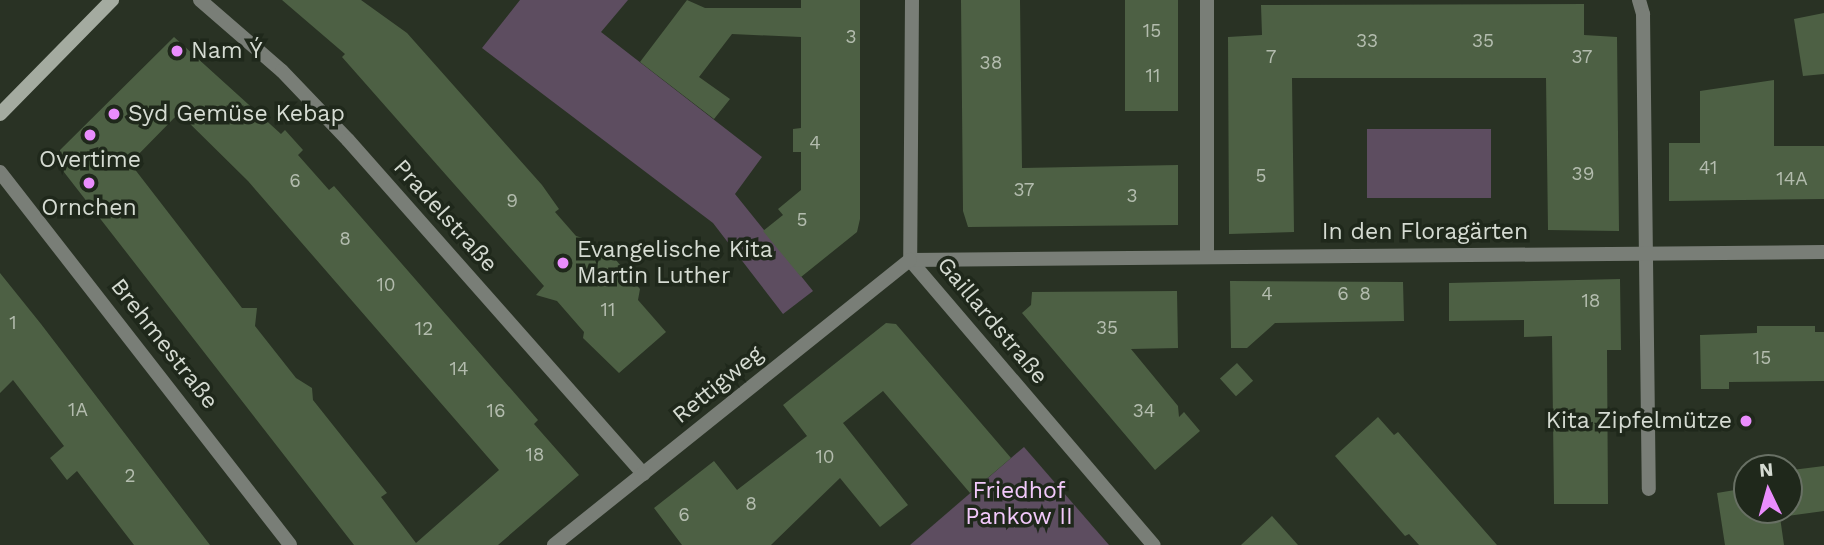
<!DOCTYPE html>
<html>
<head>
<meta charset="utf-8">
<style>
	body { margin:0 }
	#map { position:relative; width:1824px; height:545px; overflow:hidden; background:#293224; font-family:"Work Sans",sans-serif }
	div>[style] { position:absolute }
	.green>* { inset:0; background:#5d4d60; transform-origin:0 0 }
	.building>* { inset:0; background:#4d6044; transform-origin:0 0 }
	.street>* { height:14px; margin:-7px; padding:0 7px; transform-origin:7px; border-radius:7px; background:#797e77 }
	.secondary>* { height:14px; margin:-7px; padding:0 7px; transform-origin:7px; border-radius:7px; background:#a4aba0 }
	.dots>* { width:19px; height:19px; translate:-50% -50%; box-sizing:border-box; border:4px solid #1f281b; border-radius:50% }
	span { translate:-50% -50%; white-space:nowrap; text-align:center; line-height:1.15; -webkit-text-stroke:7px #1f281b; paint-order:stroke }
	.number-label { font-size:19px; color:#b3bcae }
	.number-label span { -webkit-text-stroke-width:0 }
	.poi-label { font-size:23px; color:#d5dbd2 }
	.left { translate:0 -50%; text-align:left }
	.right { translate:-100% -50%; text-align:right }
	.street-label { font-size:23px; color:#d5dbd2 }
	.park-label { font-size:23px; color:#f2c9fb }
	.north { position:absolute; left:1733px; top:454px; width:70px; height:70px; box-sizing:border-box; background:#1f281b; border:2px solid #687064; border-radius:50%; rotate:355deg; font-size:19px; font-weight:700; line-height:28px; text-align:center; color:#d5dbd2 }
	.north::after { content:''; display:block; margin:auto; width:24px; height:32px; background:#ea8dfd; clip-path:polygon(50% 0,100% 100%,50% 72%,0 100%) }
</style>
</head>
<body>
<div id="map">
	<div class="green">
		<div style="clip-path:polygon(520px 0,628px 0,601px 32px,762px 157px,735px 194px,813px 291px,783px 314px,713px 223px,482px 48px)"></div>
		<div style="left:1491px;top:129px;width:69px;height:124px;rotate:90deg"></div>
		<div style="clip-path:polygon(1024px 447px,1109px 545px,910px 545px,1011px 458px)"></div>
	</div>
	<div class="building">
		<div style="clip-path:polygon(282px 0,361px 0,407px 33px,542px 185px,559px 209px,555px 212px,576px 236px,592px 241px,602px 252px,606px 248px,640px 289px,638px 300px,666px 332px,619px 373px,583px 338px,584px 332px,557px 301px,536px 295px,544px 286px,342px 57px,345px 54px)"></div>
		<div style="clip-path:polygon(687px 0,705px 8px,801px 8px,801px 0,860px 0,860px 219px,857px 232px,801px 277px,763px 231px,783px 215px,778px 209px,801px 190px,801px 152px,793px 152px,793px 129px,801px 128px,801px 37px,732px 34px,699px 77px,730px 99px,714px 119px,640px 62px)"></div>
		<div style="clip-path:polygon(961px 0,1020px 0,1022px 168px,1178px 165px,1178px 225px,968px 227px,963px 211px)"></div>
		<div style="left:1125px;top:0;width:53px;height:111px"></div>
		<div style="clip-path:polygon(1584px 4px,1584px 35px,1617px 37px,1619px 231px,1548px 230px,1546px 78px,1292px 78px,1294px 232px,1229px 234px,1228px 37px,1262px 35px,1261px 5px)"></div>
		<div style="clip-path:polygon(1824px 13px,1824px 74px,1803px 76px,1794px 19px)"></div>
		<div style="clip-path:polygon(evenodd,174px 37px,281px 134px,285px 130px,303px 150px,298px 155px,329px 190px,334px 186px,538px 420px,534px 424px,579px 475px,498px 545px,354px 545px,60px 167px,60px 150px,174px 37px,179px 113px,248px 181px,499px 470px,416px 543px,381px 497px,387px 493px,313px 400px,312px 388px,296px 378px,255px 326px,257px 308px,242px 308px,130px 163px,179px 113px)"></div>
		<div style="clip-path:polygon(1774px 80px,1774px 146px,1824px 146px,1824px 199px,1669px 201px,1669px 143px,1700px 143px,1700px 91px)"></div>
		<div style="clip-path:polygon(0 273px,41px 324px,210px 545px,134px 545px,77px 471px,67px 480px,50px 458px,64px 446px,13px 380px,0 393px)"></div>
		<div style="clip-path:polygon(1620px 279px,1621px 350px,1607px 350px,1608px 504px,1554px 504px,1552px 336px,1524px 337px,1524px 320px,1449px 321px,1449px 283px)"></div>
		<div style="clip-path:polygon(1230px 281px,1403px 282px,1404px 321px,1275px 323px,1247px 348px,1231px 348px)"></div>
		<div style="clip-path:polygon(1177px 291px,1178px 348px,1131px 349px,1178px 406px,1179px 417px,1184px 412px,1200px 431px,1155px 470px,1022px 313px,1031px 305px,1032px 292px)"></div>
		<div style="clip-path:polygon(886px 323px,896px 324px,1011px 458px,970px 493px,883px 391px,843px 423px,908px 505px,880px 527px,840px 478px,771px 545px,682px 545px,654px 508px,714px 461px,737px 490px,807px 436px,783px 405px)"></div>
		<div style="clip-path:polygon(1757px 326px,1815px 326px,1815px 332px,1824px 332px,1824px 381px,1729px 382px,1729px 389px,1701px 389px,1700px 335px,1757px 333px)"></div>
		<div style="left:1237px;top:363px;width:24px;height:23px;rotate:48deg"></div>
		<div style="clip-path:polygon(1378px 417px,1394px 435px,1398px 432px,1497px 545px,1419px 545px,1409px 534px,1405px 536px,1335px 456px)"></div>
		<div style="clip-path:polygon(1824px 466px,1824px 511px,1780px 517px,1784px 545px,1725px 545px,1717px 493px,1747px 488px,1747px 510px,1789px 510px,1792px 470px)"></div>
		<div style="clip-path:polygon(1272px 516px,1298px 545px,1241px 545px)"></div>
	</div>
	<div class="street">
		<div style="left:200px;top:0;width:108px;rotate:40.9deg"></div>
		<div style="left:282px;top:71px;width:95px;rotate:46.3deg"></div>
		<div style="left:348px;top:140px;width:446px;rotate:48.5deg"></div>
		<div style="left:912px;top:0;width:260px;rotate:90.4deg"></div>
		<div style="left:910px;top:260px;width:375px;rotate:49.5deg"></div>
		<div style="left:1639px;top:0;width:15px;rotate:74deg"></div>
		<div style="left:1643px;top:14px;width:475px;rotate:89.3deg"></div>
		<div style="left:0;top:172px;width:472px;rotate:52.1deg"></div>
		<div style="left:1207px;top:256px;width:256px;rotate:-90deg"></div>
		<div style="left:910px;top:260px;width:914px;rotate:-0.5deg"></div>
		<div style="left:554px;top:545px;width:456px;rotate:-38.7deg"></div>
	</div>
	<div class="secondary">
		<div style="left:0;top:114px;width:160px;rotate:-45.5deg"></div>
	</div>
	<div class="dots">
		<div style="left:177px;top:51px;background:#ea8dfd"></div>
		<div style="left:114px;top:114px;background:#ea8dfd"></div>
		<div style="left:90px;top:135px;background:#ea8dfd"></div>
		<div style="left:89px;top:183px;background:#ea8dfd"></div>
		<div style="left:563px;top:263px;background:#ea8dfd"></div>
		<div style="left:1746px;top:421px;background:#ea8dfd"></div>
	</div>
	<div class="number-label">
		<span style="left:1152px;top:31px">15</span>
		<span style="left:851px;top:37px">3</span>
		<span style="left:1367px;top:41px">33</span>
		<span style="left:1483px;top:41px">35</span>
		<span style="left:1271px;top:57px">7</span>
		<span style="left:1582px;top:57px">37</span>
		<span style="left:991px;top:63px">38</span>
		<span style="left:1153px;top:76px">11</span>
		<span style="left:815px;top:143px">4</span>
		<span style="left:1708px;top:168px">41</span>
		<span style="left:1583px;top:174px">39</span>
		<span style="left:1261px;top:176px">5</span>
		<span style="left:1792px;top:179px">14A</span>
		<span style="left:295px;top:181px">6</span>
		<span style="left:1024px;top:190px">37</span>
		<span style="left:1132px;top:196px">3</span>
		<span style="left:512px;top:201px">9</span>
		<span style="left:802px;top:220px">5</span>
		<span style="left:345px;top:239px">8</span>
		<span style="left:386px;top:285px">10</span>
		<span style="left:1267px;top:294px">4</span>
		<span style="left:1343px;top:294px">6</span>
		<span style="left:1365px;top:294px">8</span>
		<span style="left:1591px;top:301px">18</span>
		<span style="left:608px;top:310px">11</span>
		<span style="left:13px;top:323px">1</span>
		<span style="left:1107px;top:328px">35</span>
		<span style="left:424px;top:329px">12</span>
		<span style="left:1762px;top:358px">15</span>
		<span style="left:459px;top:369px">14</span>
		<span style="left:78px;top:410px">1A</span>
		<span style="left:496px;top:411px">16</span>
		<span style="left:1144px;top:411px">34</span>
		<span style="left:535px;top:455px">18</span>
		<span style="left:825px;top:457px">10</span>
		<span style="left:130px;top:476px">2</span>
		<span style="left:751px;top:504px">8</span>
		<span style="left:684px;top:515px">6</span>
	</div>
	<div class="poi-label">
		<span class="left" style="left:191px;top:51px">Nam Ý</span>
		<span class="left" style="left:128px;top:114px">Syd Gemüse Kebap</span>
		<span style="left:90px;top:160px">Overtime</span>
		<span style="left:89px;top:208px">Ornchen</span>
		<span class="left" style="left:577px;top:263px">Evangelische Kita<br>Martin Luther</span>
		<span class="right" style="left:1732px;top:421px">Kita Zipfelmütze</span>
	</div>
	<div class="street-label">
		<span style="left:445px;top:216px;rotate:48deg">Pradelstraße</span>
		<span style="left:1425px;top:232px">In den Floragärten</span>
		<span style="left:992px;top:321px;rotate:50deg">Gaillardstraße</span>
		<span style="left:164px;top:344px;rotate:52deg">Brehmestraße</span>
		<span style="left:718px;top:385px;rotate:-39deg">Rettigweg</span>
	</div>
	<div class="park-label">
		<span style="left:1019px;top:504px">Friedhof<br>Pankow II</span>
	</div>
	<div class="north">N</div>
</div>
</body>
</html>
